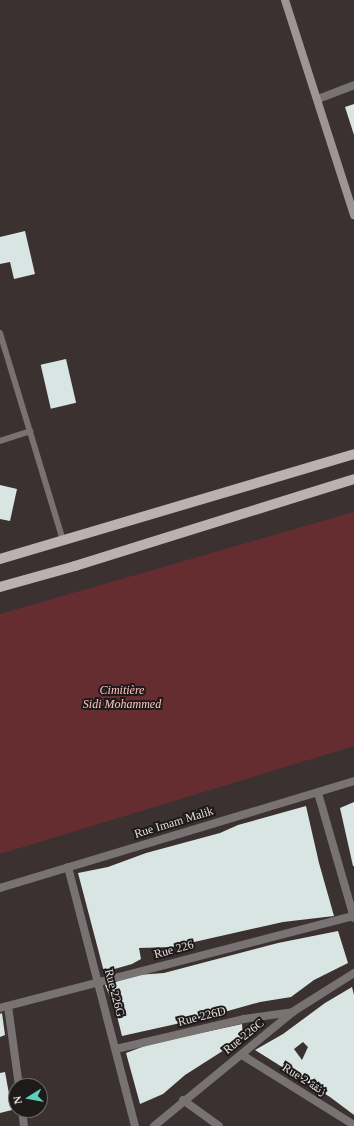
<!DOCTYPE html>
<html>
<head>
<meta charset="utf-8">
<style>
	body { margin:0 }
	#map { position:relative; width:354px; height:1126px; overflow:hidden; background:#3b3131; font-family:"Times New Roman","Noto Naskh Arabic",serif }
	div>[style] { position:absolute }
	.green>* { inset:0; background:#662d31 }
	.building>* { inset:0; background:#d8e5e2; transform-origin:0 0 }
	.lane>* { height:6px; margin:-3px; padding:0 3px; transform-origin:3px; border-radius:3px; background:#787272 }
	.street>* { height:8px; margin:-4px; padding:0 4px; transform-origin:4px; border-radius:4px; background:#787272 }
	.secondary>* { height:8px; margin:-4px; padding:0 4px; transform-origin:4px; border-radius:4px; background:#9e9595 }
	.primary>* { height:10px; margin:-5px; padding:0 5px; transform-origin:5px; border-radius:5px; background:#bcb0b0 }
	span { translate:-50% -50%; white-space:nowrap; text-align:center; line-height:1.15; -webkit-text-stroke:4px #1f1a1a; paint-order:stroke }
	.park-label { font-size:12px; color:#ffc2c3; font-style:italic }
	.street-label { font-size:12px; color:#e3dcdb }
	.north { position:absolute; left:8px; top:1078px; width:40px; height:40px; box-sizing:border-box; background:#1f1a1a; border:1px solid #6d6867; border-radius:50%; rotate:259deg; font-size:11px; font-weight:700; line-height:16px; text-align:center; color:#e3dcdb }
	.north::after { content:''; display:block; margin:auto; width:14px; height:18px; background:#5cceba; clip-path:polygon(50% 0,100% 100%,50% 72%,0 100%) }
</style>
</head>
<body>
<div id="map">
	<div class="green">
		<div style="clip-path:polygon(354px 512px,354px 746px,0 854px,0 614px)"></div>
	</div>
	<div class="building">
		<div style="clip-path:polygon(354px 104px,354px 135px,345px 107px)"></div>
		<div style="clip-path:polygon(25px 231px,35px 274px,14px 279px,10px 262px,0 264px,0 237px)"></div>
		<div style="left:66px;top:359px;width:45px;height:26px;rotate:77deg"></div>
		<div style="clip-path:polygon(0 485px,17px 489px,10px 521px,0 519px)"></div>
		<div style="clip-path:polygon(354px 802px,354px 866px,353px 866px,340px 808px)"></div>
		<div style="clip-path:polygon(306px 806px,319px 863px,334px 916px,283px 922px,172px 947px,139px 948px,141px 959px,132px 964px,104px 972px,78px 873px,108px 867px,146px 853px,220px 833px,238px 825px)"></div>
		<div style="clip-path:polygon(338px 931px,348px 963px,314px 980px,291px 997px,260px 1002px,203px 1018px,122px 1036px,115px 1008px,105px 985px,137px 975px,164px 973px,278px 943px)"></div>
		<div style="clip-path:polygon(evenodd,352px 987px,354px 995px,354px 1115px,330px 1097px,255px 1050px,283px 1034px,325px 1003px,352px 987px,303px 1042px,308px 1047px,302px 1060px,294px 1049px,303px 1042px)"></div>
		<div style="clip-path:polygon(2px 1013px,5px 1035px,0 1037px,0 1014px)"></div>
		<div style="clip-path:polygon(242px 1024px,243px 1038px,185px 1075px,163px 1094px,140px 1104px,126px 1053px,150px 1044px)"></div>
		<div style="clip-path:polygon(5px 1072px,12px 1110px,0 1113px,0 1073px)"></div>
	</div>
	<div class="lane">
		<div style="left:0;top:333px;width:217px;rotate:73.1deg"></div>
		<div style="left:0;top:441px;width:32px;rotate:-18deg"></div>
	</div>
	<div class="street">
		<div style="left:318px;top:99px;width:39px;rotate:-21deg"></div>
		<div style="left:318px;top:793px;width:130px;rotate:73.9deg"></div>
		<div style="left:68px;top:867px;width:268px;rotate:75.5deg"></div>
		<div style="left:0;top:888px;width:370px;rotate:-16.8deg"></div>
		<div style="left:8px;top:1006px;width:81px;rotate:82.2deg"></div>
		<div style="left:0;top:1008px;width:366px;rotate:-14.6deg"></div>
		<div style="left:116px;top:1049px;width:131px;rotate:-13.2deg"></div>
		<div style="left:244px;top:1019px;width:49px;rotate:-8.1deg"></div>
		<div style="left:242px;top:1055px;width:132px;rotate:32deg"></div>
		<div style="left:183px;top:1100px;width:44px;rotate:35.8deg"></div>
		<div style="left:22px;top:1110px;width:16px;rotate:83deg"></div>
		<div style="left:154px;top:1126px;width:181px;rotate:-39.4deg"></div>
		<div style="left:294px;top:1011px;width:71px;rotate:-32.3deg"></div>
	</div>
	<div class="secondary">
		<div style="left:285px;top:0;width:226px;rotate:72.2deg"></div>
	</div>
	<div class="primary">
		<div style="left:0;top:559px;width:369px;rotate:-16.5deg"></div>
		<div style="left:0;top:587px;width:78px;rotate:-15.6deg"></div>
		<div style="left:75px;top:566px;width:292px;rotate:-17.3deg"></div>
	</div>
	<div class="park-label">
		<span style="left:122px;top:698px">Cimitière<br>Sidi Mohammed</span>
	</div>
	<div class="street-label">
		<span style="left:174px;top:823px;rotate:-17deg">Rue Imam Malik</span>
		<span style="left:174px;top:950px;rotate:-15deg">Rue 226</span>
		<span style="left:114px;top:993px;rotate:75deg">Rue 226G</span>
		<span style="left:202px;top:1017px;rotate:-14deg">Rue 226D</span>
		<span style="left:244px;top:1037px;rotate:-39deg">Rue 226C</span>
		<span style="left:304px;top:1080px;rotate:32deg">Rue 2 زنقة</span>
	</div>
	<div class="north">N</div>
</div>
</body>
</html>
